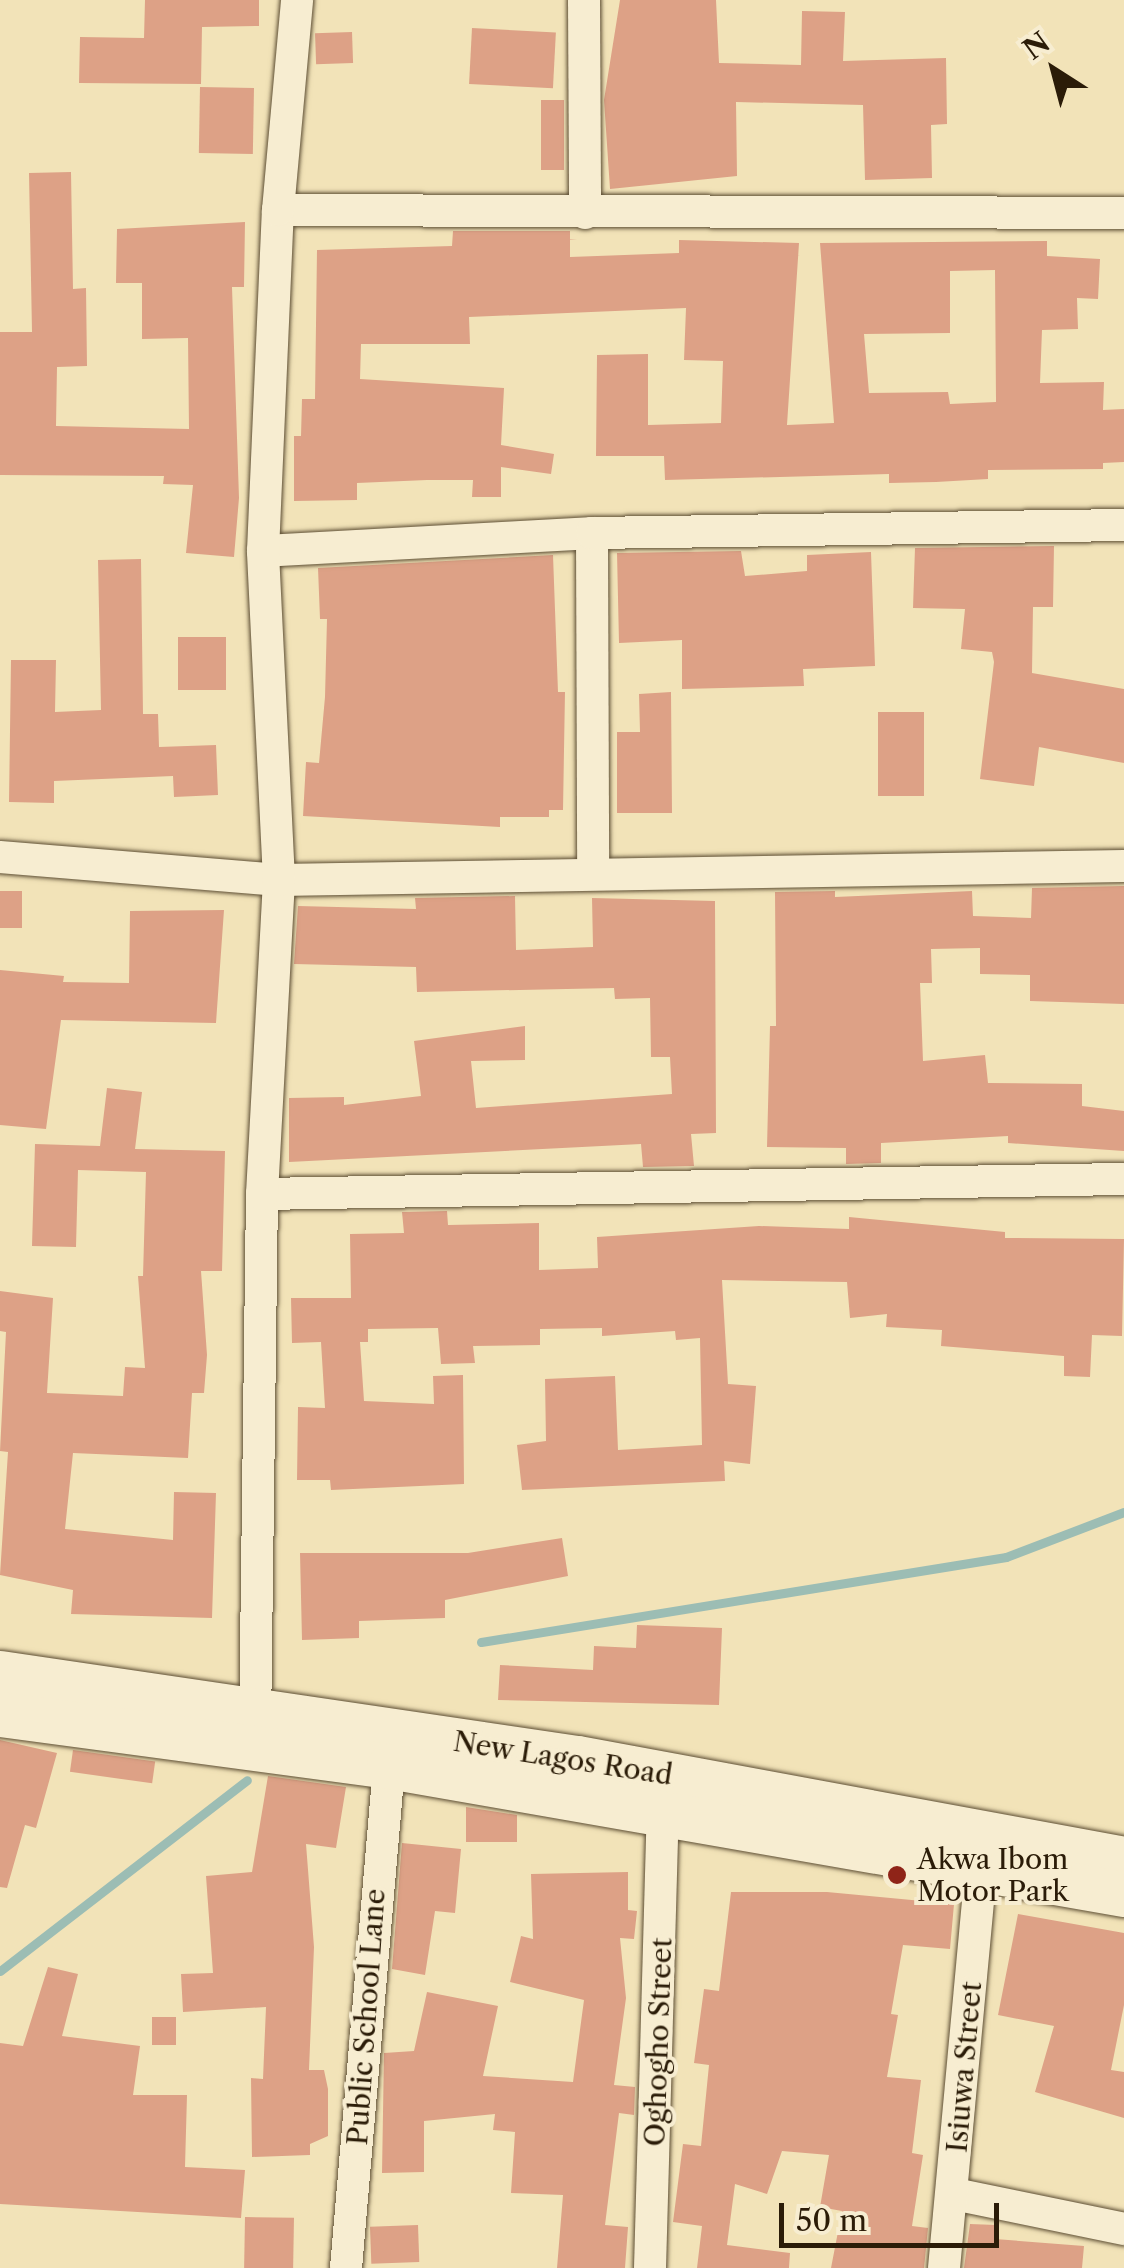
<!DOCTYPE html>
<html>
<head>
<meta charset="utf-8">
<style>
	body { margin:0 }
	#map { position:relative; width:1124px; height:2268px; overflow:hidden; background:#f2e3b8; font-family:"Libre Caslon Text",serif }
	div>[style] { position:absolute }
	.stream>* { height:9px; margin:-4.5px; padding:0 4.5px; transform-origin:4.5px; border-radius:4.5px; background:#9cbdb4 }
	.building>* { inset:0; background:#dda186; transform-origin:0 0 }
	.roads { filter:drop-shadow(0 0 2px #5d4e34) drop-shadow(0 0 2px #5d4e34) }
	.street>* { height:32px; margin:-16px; padding:0 16px; transform-origin:16px; border-radius:16px; background:#f7edd1 }
	.secondary>* { height:45px; margin:-22.5px; padding:0 22.5px; transform-origin:22.5px; border-radius:22.5px; background:#f7edd1 }
	.dots>* { width:28px; height:28px; translate:-50% -50%; box-sizing:border-box; border:5px solid #f7edd1; border-radius:50% }
	span { translate:-50% -50%; white-space:nowrap; text-align:center; line-height:1.15; -webkit-text-stroke:8px #f7edd1; paint-order:stroke }
	.street-label { font-size:28px; color:#2b1c08 }
	.poi-label { font-size:28px; color:#2b1c08 }
	.left { translate:0 -50%; text-align:left }
	.north { position:absolute; left:1004px; top:20px; width:100px; height:100px; -webkit-text-stroke:8px #f7edd1; paint-order:stroke; rotate:324deg; font-size:28px; font-weight:700; line-height:40px; text-align:center; color:#2b1c08 }
	.north::after { content:''; display:block; margin:auto; width:35px; height:45px; background:#2b1c08; clip-path:polygon(50% 0,100% 100%,50% 72%,0 100%) }
	.scale { position:absolute; left:779px; top:2203px; width:220px; height:45px; box-sizing:border-box; border:5px solid #2b1c08; border-top:0; padding-left:12px; font-size:30px; line-height:35px; white-space:nowrap; color:#2b1c08; -webkit-text-stroke:8px #f7edd1; paint-order:stroke }
</style>
</head>
<body>
<div id="map">
	<div class="stream">
		<div style="left:481px;top:1642px;width:532px;rotate:-9.2deg"></div>
		<div style="left:1006px;top:1557px;width:126px;rotate:-20.9deg"></div>
		<div style="left:0;top:1971px;width:312px;rotate:-37.7deg"></div>
	</div>
	<div class="building">
		<div style="clip-path:polygon(145px 0,259px 0,259px 26px,202px 27px,201px 84px,79px 83px,80px 37px,144px 38px)"></div>
		<div style="clip-path:polygon(620px 0,716px 0,719px 63px,801px 65px,802px 11px,845px 12px,843px 61px,946px 58px,947px 124px,931px 125px,932px 178px,865px 180px,863px 105px,736px 102px,737px 176px,610px 189px,604px 100px)"></div>
		<div style="left:472px;top:28px;width:84px;height:56px;rotate:3deg"></div>
		<div style="left:352px;top:32px;width:31px;height:37px;rotate:88deg"></div>
		<div style="left:200px;top:87px;width:54px;height:66px;rotate:1deg"></div>
		<div style="left:541px;top:100px;width:23px;height:70px"></div>
		<div style="clip-path:polygon(71px 172px,73px 289px,86px 288px,87px 366px,57px 367px,56px 426px,189px 429px,188px 338px,142px 339px,142px 283px,116px 283px,117px 229px,245px 222px,244px 287px,232px 287px,239px 498px,234px 557px,186px 553px,193px 485px,163px 484px,164px 476px,0 475px,0 332px,32px 332px,29px 173px)"></div>
		<div style="clip-path:polygon(evenodd,453px 231px,570px 231px,570px 257px,679px 253px,679px 240px,799px 243px,787px 425px,834px 423px,820px 243px,1047px 241px,1047px 256px,1100px 259px,1098px 299px,1077px 298px,1078px 329px,1042px 330px,1040px 383px,1104px 382px,1103px 410px,1124px 409px,1124px 462px,1103px 463px,1103px 469px,988px 470px,988px 479px,936px 482px,889px 483px,889px 474px,665px 480px,664px 456px,596px 456px,597px 355px,648px 354px,648px 425px,721px 423px,723px 361px,684px 360px,686px 308px,469px 317px,470px 344px,361px 344px,360px 379px,504px 388px,501px 445px,554px 454px,551px 474px,501px 467px,501px 497px,472px 497px,473px 480px,427px 480px,357px 483px,357px 500px,294px 501px,294px 436px,301px 436px,302px 399px,315px 399px,317px 250px,452px 246px,453px 231px,995px 270px,996px 402px,950px 404px,948px 392px,869px 393px,864px 334px,950px 333px,950px 271px,995px 270px)"></div>
		<div style="clip-path:polygon(1054px 546px,1053px 607px,1033px 607px,1032px 673px,1124px 689px,1124px 763px,1039px 747px,1034px 786px,980px 779px,994px 662px,992px 652px,961px 649px,965px 609px,913px 608px,915px 548px)"></div>
		<div style="clip-path:polygon(741px 551px,745px 576px,807px 571px,807px 555px,871px 552px,875px 666px,803px 669px,804px 686px,682px 689px,682px 640px,619px 643px,617px 553px)"></div>
		<div style="clip-path:polygon(553px 555px,558px 692px,565px 692px,563px 810px,549px 810px,549px 817px,500px 817px,500px 827px,303px 816px,306px 762px,319px 763px,325px 697px,327px 619px,320px 619px,318px 568px)"></div>
		<div style="clip-path:polygon(141px 559px,143px 714px,158px 714px,159px 747px,216px 745px,218px 795px,174px 797px,173px 776px,54px 781px,54px 803px,9px 802px,11px 660px,56px 660px,55px 712px,101px 710px,98px 560px)"></div>
		<div style="left:226px;top:637px;width:53px;height:48px;rotate:90deg"></div>
		<div style="clip-path:polygon(671px 692px,672px 813px,617px 813px,617px 732px,640px 732px,639px 694px)"></div>
		<div style="left:878px;top:712px;width:46px;height:84px"></div>
		<div style="clip-path:polygon(1124px 886px,1124px 1004px,1030px 1001px,1030px 975px,980px 974px,980px 948px,931px 949px,932px 983px,920px 983px,923px 1061px,985px 1055px,988px 1083px,1082px 1084px,1082px 1106px,1124px 1111px,1124px 1151px,1008px 1143px,1008px 1136px,881px 1143px,881px 1163px,846px 1164px,846px 1148px,767px 1147px,770px 1026px,776px 1026px,775px 892px,835px 891px,835px 897px,972px 891px,973px 916px,1031px 918px,1032px 888px)"></div>
		<div style="left:0;top:891px;width:22px;height:37px"></div>
		<div style="clip-path:polygon(515px 896px,516px 950px,593px 947px,592px 898px,715px 901px,716px 1133px,691px 1134px,694px 1166px,643px 1167px,641px 1144px,289px 1162px,289px 1098px,344px 1097px,344px 1105px,421px 1096px,414px 1041px,525px 1026px,525px 1060px,471px 1061px,476px 1108px,672px 1094px,670px 1057px,651px 1057px,650px 998px,615px 999px,614px 988px,417px 992px,416px 967px,294px 964px,298px 906px,416px 909px,415px 898px)"></div>
		<div style="clip-path:polygon(224px 910px,216px 1023px,61px 1020px,46px 1129px,0 1125px,0 970px,64px 976px,63px 982px,129px 983px,130px 911px)"></div>
		<div style="clip-path:polygon(107px 1088px,142px 1092px,135px 1149px,225px 1151px,222px 1271px,201px 1271px,207px 1355px,204px 1393px,192px 1393px,188px 1458px,73px 1453px,65px 1529px,173px 1540px,174px 1492px,216px 1493px,212px 1618px,71px 1614px,73px 1590px,0 1575px,8px 1452px,0 1451px,6px 1332px,0 1331px,0 1291px,53px 1298px,47px 1393px,123px 1396px,125px 1367px,145px 1368px,138px 1276px,143px 1276px,146px 1172px,78px 1170px,76px 1247px,32px 1246px,35px 1144px,100px 1146px)"></div>
		<div style="clip-path:polygon(447px 1211px,448px 1225px,539px 1223px,539px 1270px,598px 1268px,597px 1237px,759px 1226px,849px 1229px,849px 1217px,1005px 1232px,1005px 1238px,1124px 1239px,1122px 1336px,1092px 1335px,1090px 1377px,1064px 1376px,1064px 1356px,941px 1346px,942px 1330px,886px 1327px,887px 1314px,850px 1318px,847px 1282px,722px 1280px,728px 1384px,756px 1386px,750px 1464px,724px 1461px,725px 1481px,522px 1490px,517px 1445px,546px 1441px,545px 1379px,615px 1376px,618px 1450px,702px 1445px,700px 1338px,676px 1340px,675px 1331px,602px 1336px,602px 1328px,540px 1329px,540px 1345px,473px 1346px,475px 1363px,441px 1364px,438px 1328px,368px 1329px,368px 1342px,360px 1342px,364px 1401px,434px 1404px,433px 1376px,463px 1375px,464px 1484px,331px 1490px,330px 1480px,297px 1480px,298px 1407px,325px 1408px,321px 1342px,292px 1343px,291px 1298px,351px 1298px,350px 1234px,404px 1233px,402px 1212px)"></div>
		<div style="clip-path:polygon(562px 1538px,568px 1576px,445px 1600px,445px 1618px,359px 1621px,359px 1638px,302px 1640px,300px 1553px,468px 1553px)"></div>
		<div style="clip-path:polygon(637px 1625px,722px 1628px,719px 1705px,498px 1700px,500px 1665px,593px 1670px,594px 1646px,636px 1648px)"></div>
		<div style="clip-path:polygon(0 1740px,57px 1753px,36px 1828px,25px 1825px,7px 1888px,0 1887px)"></div>
		<div style="left:73px;top:1750px;width:83px;height:22px;rotate:8deg"></div>
		<div style="clip-path:polygon(268px 1776px,346px 1787px,336px 1848px,306px 1844px,314px 1947px,309px 2070px,324px 2070px,328px 2089px,328px 2136px,310px 2144px,310px 2155px,252px 2157px,251px 2078px,263px 2079px,266px 2007px,183px 2012px,181px 1974px,213px 1973px,206px 1876px,252px 1872px)"></div>
		<div style="clip-path:polygon(466px 1807px,517px 1815px,517px 1842px,466px 1842px)"></div>
		<div style="clip-path:polygon(402px 1843px,461px 1849px,455px 1913px,435px 1911px,425px 1975px,392px 1969px)"></div>
		<div style="clip-path:polygon(628px 1872px,628px 1910px,637px 1911px,634px 1939px,620px 1938px,626px 1998px,614px 2085px,635px 2087px,634px 2115px,619px 2113px,605px 2225px,628px 2227px,625px 2268px,557px 2268px,563px 2195px,511px 2193px,515px 2132px,493px 2130px,495px 2114px,424px 2121px,424px 2172px,382px 2173px,384px 2053px,414px 2051px,427px 1992px,498px 2006px,483px 2076px,573px 2082px,584px 2000px,510px 1982px,521px 1936px,533px 1939px,531px 1874px)"></div>
		<div style="clip-path:polygon(731px 1892px,827px 1892px,954px 1904px,950px 1949px,903px 1945px,891px 2014px,898px 2015px,887px 2077px,921px 2080px,912px 2153px,923px 2155px,912px 2226px,928px 2228px,924px 2268px,831px 2268px,842px 2211px,820px 2207px,829px 2155px,782px 2151px,767px 2194px,735px 2184px,727px 2245px,790px 2253px,789px 2268px,697px 2268px,702px 2226px,673px 2222px,683px 2144px,701px 2146px,709px 2065px,694px 2063px,704px 1989px,719px 1991px)"></div>
		<div style="clip-path:polygon(1018px 1914px,1124px 1933px,1124px 2005px,1111px 2070px,1124px 2072px,1124px 2118px,1035px 2092px,1054px 2026px,998px 2015px)"></div>
		<div style="clip-path:polygon(48px 1967px,78px 1974px,62px 2036px,140px 2046px,133px 2095px,187px 2095px,185px 2167px,245px 2170px,241px 2218px,0 2204px,0 2043px,23px 2046px)"></div>
		<div style="left:176px;top:2017px;width:28px;height:24px;rotate:90deg"></div>
		<div style="left:245px;top:2217px;width:49px;height:51px;rotate:1deg"></div>
		<div style="clip-path:polygon(970px 2224px,996px 2225px,995px 2239px,1084px 2246px,1082px 2268px,964px 2268px)"></div>
		<div style="left:418px;top:2225px;width:37px;height:48px;rotate:88deg"></div>
	</div>
	<div class="roads">
		<div class="street">
			<div style="left:584px;top:0;width:213px;rotate:89.7deg"></div>
			<div style="left:278px;top:210px;width:846px;rotate:0.2deg"></div>
			<div style="left:592px;top:533px;width:341px;rotate:89.8deg"></div>
			<div style="left:263px;top:551px;width:329px;rotate:-3.1deg"></div>
			<div style="left:592px;top:533px;width:532px;rotate:-0.86deg"></div>
			<div style="left:0;top:857px;width:280px;rotate:4.7deg"></div>
			<div style="left:279px;top:880px;width:845px;rotate:-0.95deg"></div>
			<div style="left:262px;top:1194px;width:862px;rotate:-1deg"></div>
			<div style="left:255px;top:1728px;width:534px;rotate:-89.25deg"></div>
			<div style="left:262px;top:1194px;width:314px;rotate:-86.9deg"></div>
			<div style="left:279px;top:880px;width:329px;rotate:-92.8deg"></div>
			<div style="left:263px;top:551px;width:341px;rotate:-87.5deg"></div>
			<div style="left:278px;top:210px;width:211px;rotate:-84.8deg"></div>
			<div style="left:954px;top:2194px;width:174px;rotate:11.6deg"></div>
			<div style="left:346px;top:2268px;width:504px;rotate:-85.1deg"></div>
			<div style="left:650px;top:2268px;width:452px;rotate:-88.4deg"></div>
			<div style="left:944px;top:2268px;width:404px;rotate:-84.7deg"></div>
		</div>
		<div class="secondary">
			<div style="left:0;top:1673px;width:583px;rotate:8.38deg"></div>
			<div style="left:577px;top:1758px;width:556px;rotate:10.46deg"></div>
			<div style="left:0;top:1714px;width:392px;rotate:7.6deg"></div>
			<div style="left:389px;top:1766px;width:746px;rotate:9.88deg"></div>
		</div>
	</div>
	<div class="dots">
		<div style="left:897px;top:1875px;background:#8f2418"></div>
	</div>
	<div class="street-label">
		<span style="left:563px;top:1758px;rotate:9deg">New Lagos Road</span>
		<span style="left:366px;top:2017px;rotate:-86deg">Public School Lane</span>
		<span style="left:658px;top:2042px;rotate:-88deg">Oghogho Street</span>
		<span style="left:964px;top:2067px;rotate:-85deg">Isiuwa Street</span>
	</div>
	<div class="poi-label">
		<span class="left" style="left:917px;top:1875px">Akwa Ibom<br>Motor Park</span>
	</div>
	<div class="north">N</div>
	<div class="scale">50 m</div>
</div>
</body>
</html>
